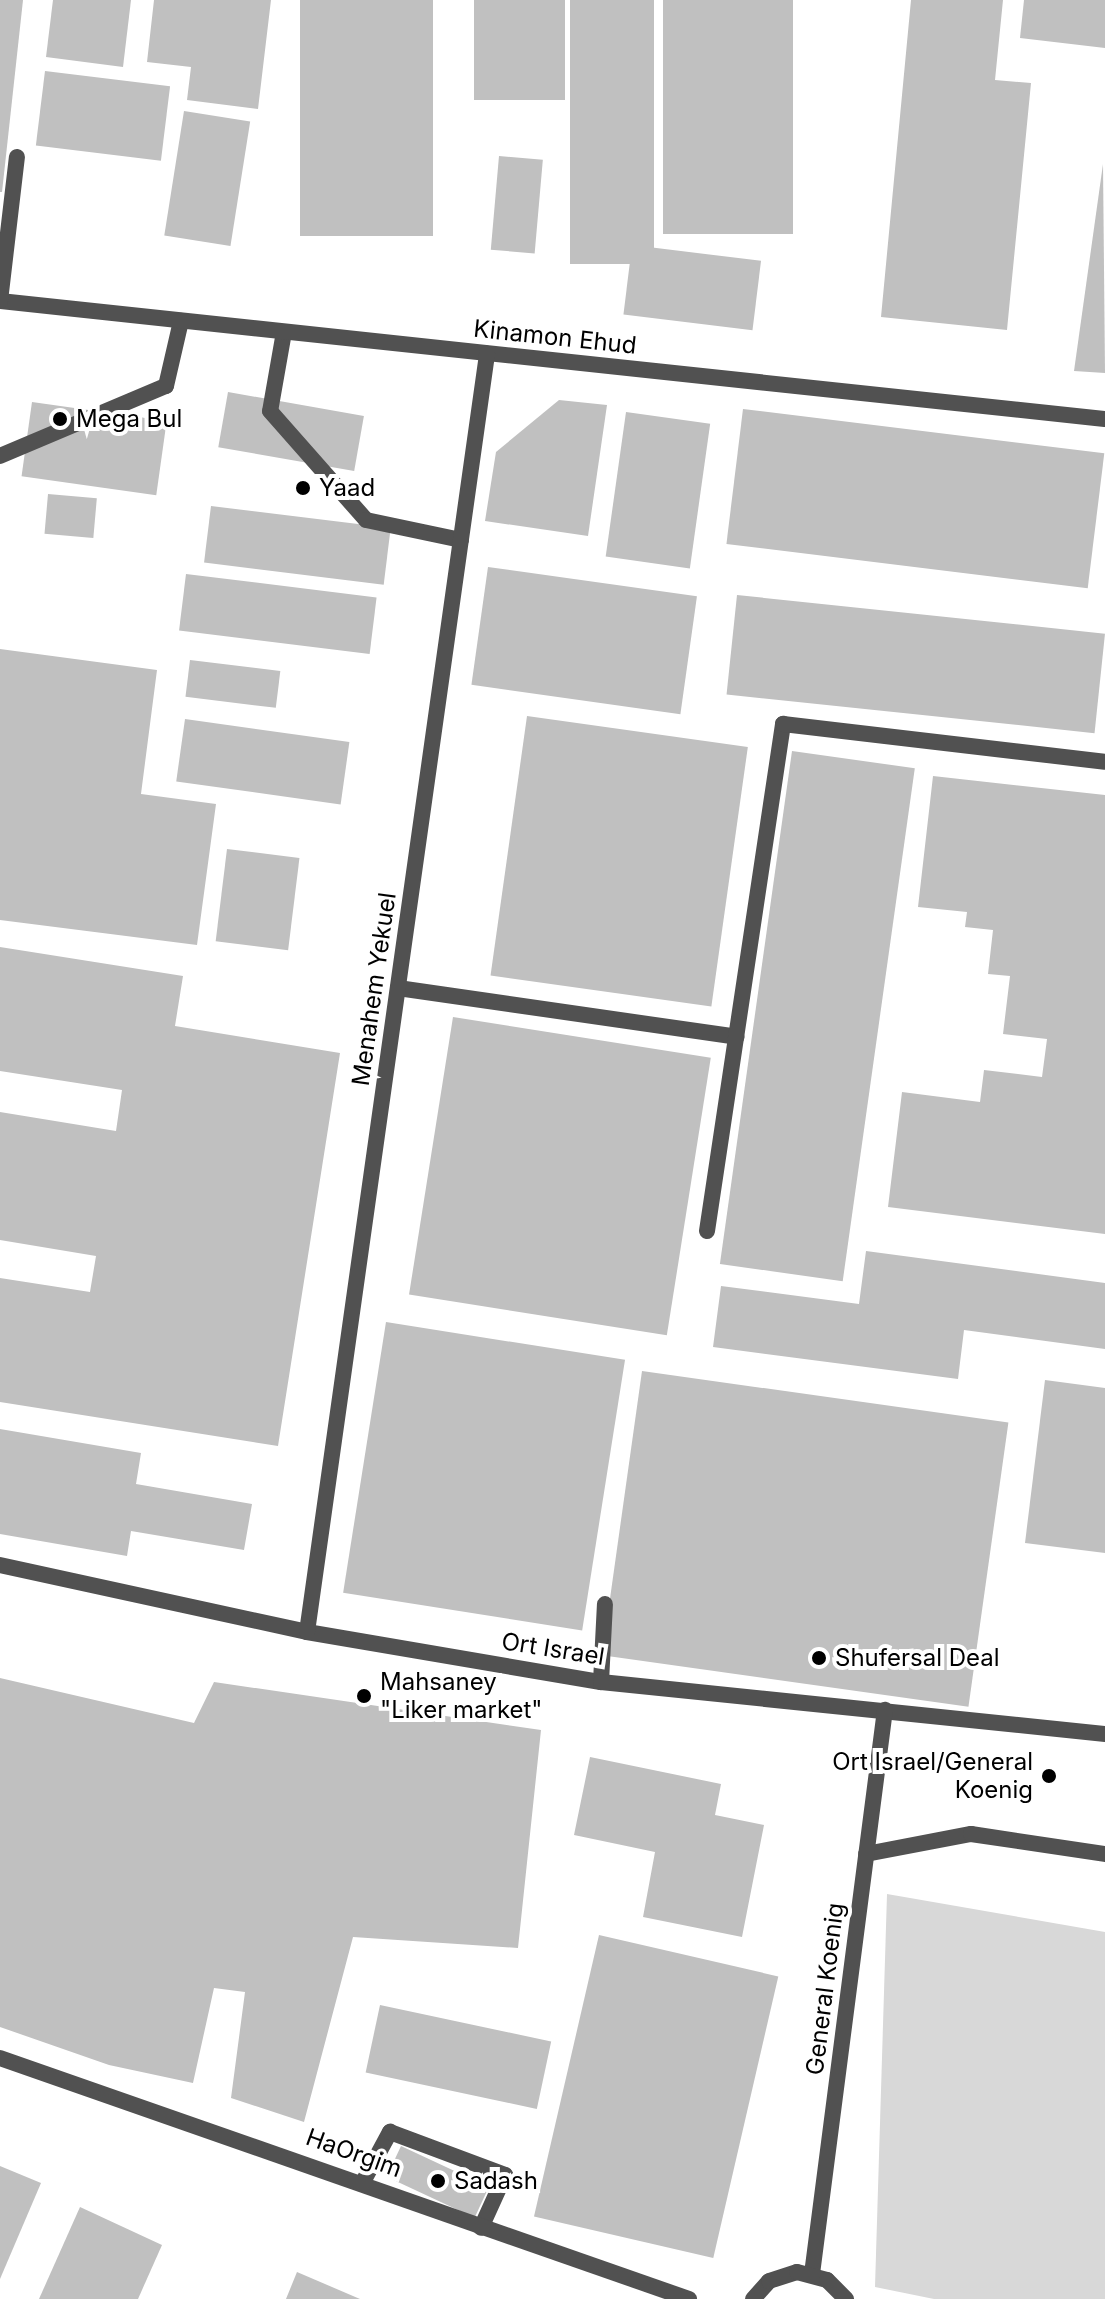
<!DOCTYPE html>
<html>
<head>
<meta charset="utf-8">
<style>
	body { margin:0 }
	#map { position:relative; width:1105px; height:2299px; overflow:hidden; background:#fff; font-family:Inter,sans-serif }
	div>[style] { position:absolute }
	.green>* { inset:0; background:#d8d8d8 }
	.building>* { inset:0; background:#c0c0c0; transform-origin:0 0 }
	.lane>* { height:16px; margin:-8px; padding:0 8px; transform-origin:8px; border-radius:8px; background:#515151 }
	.street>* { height:16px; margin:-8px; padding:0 8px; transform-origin:8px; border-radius:8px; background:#515151 }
	.dots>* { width:22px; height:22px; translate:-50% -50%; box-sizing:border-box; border:4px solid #fff; border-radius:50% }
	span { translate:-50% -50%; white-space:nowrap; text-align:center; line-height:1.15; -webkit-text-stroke:8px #fff; paint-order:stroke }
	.street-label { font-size:24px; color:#000 }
	.poi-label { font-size:24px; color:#000 }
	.left { translate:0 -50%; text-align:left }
	.right { translate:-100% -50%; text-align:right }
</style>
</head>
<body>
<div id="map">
	<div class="green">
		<div style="clip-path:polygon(887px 1894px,1105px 1932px,1105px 2299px,934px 2299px,875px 2287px)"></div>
	</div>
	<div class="building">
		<div style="clip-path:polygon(0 0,23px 0,2px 192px,0 192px)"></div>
		<div style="clip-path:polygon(53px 0,131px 0,123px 67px,46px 57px)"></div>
		<div style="clip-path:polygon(154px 0,271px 0,258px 109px,187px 100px,191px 67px,147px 62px)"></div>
		<div style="left:300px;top:0;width:133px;height:236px"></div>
		<div style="left:474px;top:0;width:91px;height:100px"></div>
		<div style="left:570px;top:0;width:84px;height:264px"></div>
		<div style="left:663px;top:0;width:130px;height:234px"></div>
		<div style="clip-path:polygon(911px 0,1003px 0,995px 80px,1031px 83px,1007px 330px,881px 317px)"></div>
		<div style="clip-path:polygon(1024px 0,1105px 0,1105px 48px,1020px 38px)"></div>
		<div style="left:45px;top:71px;width:126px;height:75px;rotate:7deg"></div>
		<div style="left:184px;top:111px;width:67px;height:126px;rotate:9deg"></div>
		<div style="left:499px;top:156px;width:44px;height:94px;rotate:5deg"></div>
		<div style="clip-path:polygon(1103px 164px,1105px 373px,1074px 371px)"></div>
		<div style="left:632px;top:245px;width:130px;height:70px;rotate:7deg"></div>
		<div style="left:228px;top:392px;width:138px;height:56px;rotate:10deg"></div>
		<div style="clip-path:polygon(559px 400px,607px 405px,588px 536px,485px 521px,496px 452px)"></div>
		<div style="left:32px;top:402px;width:136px;height:75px;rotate:8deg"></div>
		<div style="left:743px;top:409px;width:364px;height:136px;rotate:7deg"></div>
		<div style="left:626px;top:412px;width:85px;height:146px;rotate:8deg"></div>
		<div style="left:48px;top:494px;width:49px;height:40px;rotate:5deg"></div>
		<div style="left:211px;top:506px;width:181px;height:57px;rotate:7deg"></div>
		<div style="left:488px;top:567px;width:211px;height:119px;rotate:8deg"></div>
		<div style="left:186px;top:574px;width:192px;height:57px;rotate:7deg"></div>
		<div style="left:737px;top:595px;width:370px;height:100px;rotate:6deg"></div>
		<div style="clip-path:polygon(0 649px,157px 670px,141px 794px,216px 804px,197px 945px,0 920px)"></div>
		<div style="left:190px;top:660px;width:91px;height:37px;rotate:7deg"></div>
		<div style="left:527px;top:716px;width:223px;height:262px;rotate:8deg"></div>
		<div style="left:185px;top:719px;width:166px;height:63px;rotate:8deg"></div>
		<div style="left:792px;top:751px;width:124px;height:518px;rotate:8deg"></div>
		<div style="clip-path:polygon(933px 776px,1105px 795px,1105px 1234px,888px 1207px,902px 1092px,980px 1102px,984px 1070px,1042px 1077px,1047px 1039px,1003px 1034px,1010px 976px,988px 974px,993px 930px,965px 927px,967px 912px,918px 907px)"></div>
		<div style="left:227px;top:849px;width:73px;height:93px;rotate:7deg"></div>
		<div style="clip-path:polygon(0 947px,183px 976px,175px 1026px,340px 1053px,278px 1446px,0 1402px,0 1278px,90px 1292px,96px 1256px,0 1240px,0 1112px,116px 1131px,122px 1090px,0 1071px)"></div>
		<div style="left:453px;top:1017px;width:261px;height:281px;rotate:9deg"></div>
		<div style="clip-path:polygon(866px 1251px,1105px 1283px,1105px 1349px,964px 1330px,958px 1379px,713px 1347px,721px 1286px,859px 1304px)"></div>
		<div style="left:386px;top:1322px;width:242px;height:274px;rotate:9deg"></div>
		<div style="left:642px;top:1371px;width:370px;height:287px;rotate:8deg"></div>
		<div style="clip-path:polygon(1045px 1380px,1105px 1388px,1105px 1553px,1025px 1543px)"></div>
		<div style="clip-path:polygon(0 1429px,141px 1453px,136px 1484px,252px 1504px,244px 1550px,131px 1531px,127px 1556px,0 1534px)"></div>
		<div style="clip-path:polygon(0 1678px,194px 1723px,214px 1682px,541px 1730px,518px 1948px,353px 1937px,304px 2122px,231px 2098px,245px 1992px,214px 1988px,193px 2083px,109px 2065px,0 2027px)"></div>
		<div style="clip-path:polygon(590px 1757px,721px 1784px,715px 1815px,764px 1825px,742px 1937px,643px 1917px,655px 1852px,574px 1835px)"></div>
		<div style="left:599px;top:1935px;width:184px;height:289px;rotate:13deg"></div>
		<div style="left:380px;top:2005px;width:175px;height:69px;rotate:12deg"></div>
		<div style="left:401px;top:2146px;width:97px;height:34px;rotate:25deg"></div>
		<div style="clip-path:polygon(0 2166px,41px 2183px,0 2279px)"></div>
		<div style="clip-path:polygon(80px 2207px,162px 2245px,138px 2299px,39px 2299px)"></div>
		<div style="clip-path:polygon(297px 2272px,360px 2299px,286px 2299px)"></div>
	</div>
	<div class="lane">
		<div style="left:284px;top:332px;width:80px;rotate:100deg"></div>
		<div style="left:270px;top:411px;width:145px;rotate:48.6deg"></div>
		<div style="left:366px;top:520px;width:97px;rotate:11.9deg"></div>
		<div style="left:0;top:456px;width:180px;rotate:-22.9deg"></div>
		<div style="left:166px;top:386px;width:67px;rotate:-77deg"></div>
		<div style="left:398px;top:988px;width:342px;rotate:8.2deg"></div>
		<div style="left:707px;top:1231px;width:513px;rotate:-81.47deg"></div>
		<div style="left:783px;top:724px;width:324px;rotate:6.7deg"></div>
		<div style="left:601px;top:1682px;width:78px;rotate:-87.1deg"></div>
		<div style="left:866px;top:1854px;width:107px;rotate:-10.8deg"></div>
		<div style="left:971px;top:1834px;width:135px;rotate:8.5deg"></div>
		<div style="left:364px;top:2180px;width:55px;rotate:-61.6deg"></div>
		<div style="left:390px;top:2132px;width:123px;rotate:20.5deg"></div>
		<div style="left:505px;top:2175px;width:58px;rotate:114.4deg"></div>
	</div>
	<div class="street">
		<div style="left:0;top:301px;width:1111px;rotate:6.1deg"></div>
		<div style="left:0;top:301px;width:145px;rotate:-83.3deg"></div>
		<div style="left:0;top:1565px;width:314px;rotate:12.3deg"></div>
		<div style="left:307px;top:1632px;width:298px;rotate:9.7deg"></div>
		<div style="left:601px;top:1682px;width:507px;rotate:5.89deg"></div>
		<div style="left:307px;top:1632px;width:1291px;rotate:-81.98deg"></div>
		<div style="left:0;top:2058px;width:730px;rotate:19.28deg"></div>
		<div style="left:812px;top:2274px;width:569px;rotate:-82.63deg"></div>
		<div style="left:753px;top:2299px;width:24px;rotate:-48deg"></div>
		<div style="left:769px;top:2281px;width:29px;rotate:-18deg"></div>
		<div style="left:797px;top:2272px;width:31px;rotate:15deg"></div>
		<div style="left:827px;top:2280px;width:27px;rotate:45deg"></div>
	</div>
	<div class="dots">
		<div style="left:60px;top:419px;background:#000"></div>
		<div style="left:303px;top:488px;background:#000"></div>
		<div style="left:819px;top:1658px;background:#000"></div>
		<div style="left:364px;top:1696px;background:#000"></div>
		<div style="left:1049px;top:1776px;background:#000"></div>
		<div style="left:438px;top:2181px;background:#000"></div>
	</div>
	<div class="street-label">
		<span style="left:555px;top:337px;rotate:6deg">Kinamon Ehud</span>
		<span style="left:374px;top:989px;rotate:-82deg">Menahem Yekuel</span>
		<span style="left:553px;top:1649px;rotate:9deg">Ort Israel</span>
		<span style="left:825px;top:1989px;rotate:-83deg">General Koenig</span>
		<span style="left:354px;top:2153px;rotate:20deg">HaOrgim</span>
	</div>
	<div class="poi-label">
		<span class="left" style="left:76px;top:419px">Mega Bul</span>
		<span class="left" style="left:319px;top:488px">Yaad</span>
		<span class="left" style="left:835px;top:1658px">Shufersal Deal</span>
		<span class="left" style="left:380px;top:1696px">Mahsaney<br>"Liker market"</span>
		<span class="right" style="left:1033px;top:1776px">Ort Israel/General<br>Koenig</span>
		<span class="left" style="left:454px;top:2181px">Sadash</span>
	</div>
</div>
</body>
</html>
